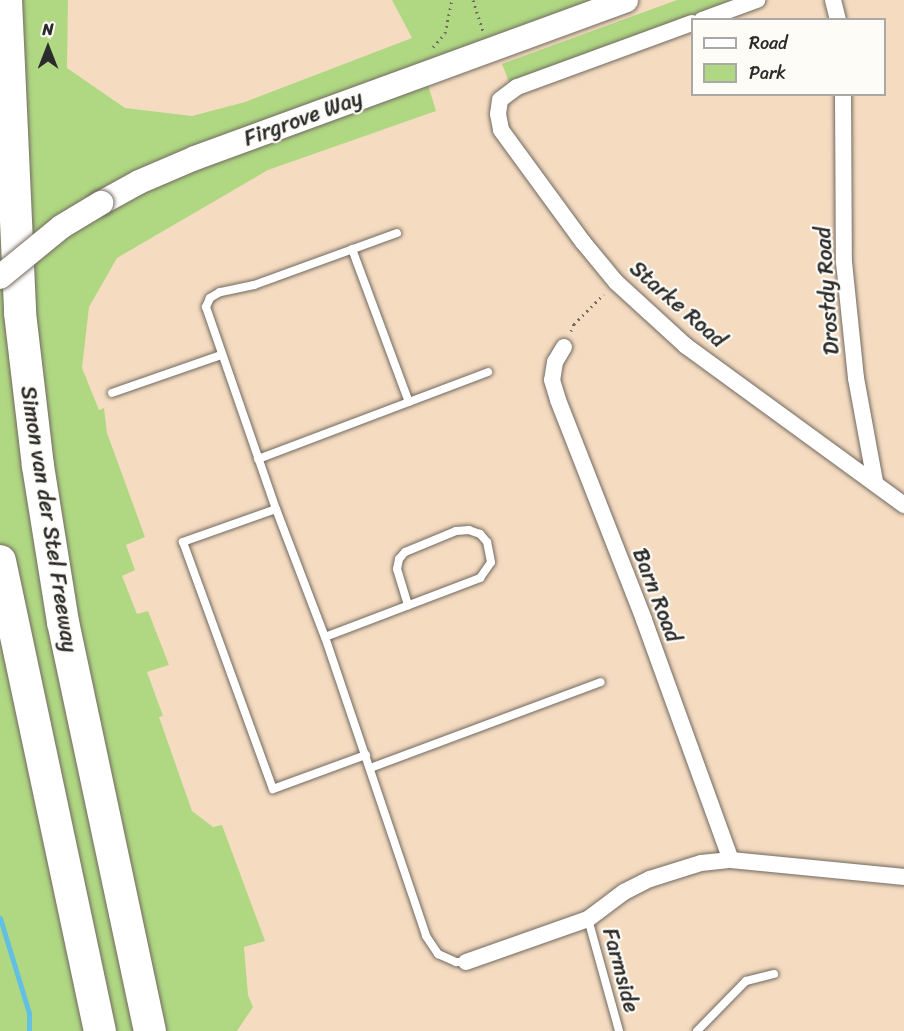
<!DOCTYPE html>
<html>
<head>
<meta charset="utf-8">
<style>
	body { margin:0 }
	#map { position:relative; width:904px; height:1031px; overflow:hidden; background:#f5dcc1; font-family:Sriracha,sans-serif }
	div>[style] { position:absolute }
	.green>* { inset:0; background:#b0d883 }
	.stream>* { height:5px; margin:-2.5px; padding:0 2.5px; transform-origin:2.5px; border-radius:2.5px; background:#64c0e2 }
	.path>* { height:3px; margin-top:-1.5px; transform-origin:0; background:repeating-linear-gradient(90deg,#726960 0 1.5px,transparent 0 6px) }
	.roads { filter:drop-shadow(0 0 2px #726960) drop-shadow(0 0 2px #726960) }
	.lane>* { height:8px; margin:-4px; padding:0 4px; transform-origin:4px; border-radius:4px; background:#fff }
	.street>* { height:16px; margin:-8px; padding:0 8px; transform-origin:8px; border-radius:8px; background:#fff }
	.secondary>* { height:24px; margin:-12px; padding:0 12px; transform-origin:12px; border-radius:12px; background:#fff }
	.highway>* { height:32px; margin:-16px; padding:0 16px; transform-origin:16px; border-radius:16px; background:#fff }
	.bridges { filter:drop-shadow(0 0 2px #726960) drop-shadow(0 0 2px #726960) }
	.secondary-bridge>* { height:24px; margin:-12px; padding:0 12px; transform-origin:12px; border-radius:12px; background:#fff }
	span { translate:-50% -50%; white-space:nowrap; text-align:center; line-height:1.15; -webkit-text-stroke:4.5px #fdfcf7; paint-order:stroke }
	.street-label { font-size:22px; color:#2b2b2b }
	.legend { position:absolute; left:691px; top:18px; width:195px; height:78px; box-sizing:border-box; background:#fdfcf7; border:2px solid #a9a8a5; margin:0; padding:8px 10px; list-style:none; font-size:18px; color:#2b2b2b }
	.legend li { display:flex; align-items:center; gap:12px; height:30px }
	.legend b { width:30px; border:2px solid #a9a8a5 }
	.north { position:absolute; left:18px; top:18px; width:60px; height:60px; -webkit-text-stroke:4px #fdfcf7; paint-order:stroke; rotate:0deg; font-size:16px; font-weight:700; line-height:24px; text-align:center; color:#2b2b2b }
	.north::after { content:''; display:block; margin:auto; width:21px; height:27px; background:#2b2b2b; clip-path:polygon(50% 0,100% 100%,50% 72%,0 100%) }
</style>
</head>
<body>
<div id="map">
	<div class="green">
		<div style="clip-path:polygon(0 0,68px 0,67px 68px,125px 108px,192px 116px,245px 102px,412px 38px,392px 0,626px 0,425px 75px,436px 111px,268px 170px,117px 258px,89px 307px,82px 368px,99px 410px,104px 408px,107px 433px,145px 537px,126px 545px,135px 570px,122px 576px,137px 614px,148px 611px,169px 665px,147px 672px,163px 716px,159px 717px,192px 811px,213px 827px,222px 825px,265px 941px,244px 947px,248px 995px,253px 1007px,237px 1031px,0 1031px)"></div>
		<div style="clip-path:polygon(677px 0,732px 0,509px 82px,502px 64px)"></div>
	</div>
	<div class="stream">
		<div style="left:0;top:918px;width:99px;rotate:73deg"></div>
		<div style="left:29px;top:1013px;width:18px;rotate:90deg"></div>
	</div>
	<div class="path">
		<div style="left:473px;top:0;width:32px;rotate:72deg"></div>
		<div style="left:433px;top:47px;width:18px;rotate:-49deg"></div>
		<div style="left:445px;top:33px;width:34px;rotate:-78deg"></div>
		<div style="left:571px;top:331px;width:8px;rotate:-67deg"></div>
		<div style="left:574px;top:324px;width:42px;rotate:-45deg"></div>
	</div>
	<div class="roads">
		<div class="lane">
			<div style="left:397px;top:233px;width:152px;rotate:160deg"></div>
			<div style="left:254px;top:285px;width:35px;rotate:168deg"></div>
			<div style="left:220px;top:292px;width:12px;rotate:149deg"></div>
			<div style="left:210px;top:298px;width:10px;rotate:114deg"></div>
			<div style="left:206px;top:307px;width:214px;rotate:70.9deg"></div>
			<div style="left:276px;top:509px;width:137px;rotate:69.1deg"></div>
			<div style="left:325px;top:637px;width:316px;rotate:71.3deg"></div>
			<div style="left:426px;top:936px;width:22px;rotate:56deg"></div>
			<div style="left:438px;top:954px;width:20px;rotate:24deg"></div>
			<div style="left:456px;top:962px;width:10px"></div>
			<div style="left:352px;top:249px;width:163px;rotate:69.6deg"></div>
			<div style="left:112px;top:393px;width:115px;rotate:-19.2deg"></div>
			<div style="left:258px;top:459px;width:246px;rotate:-20.7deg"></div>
			<div style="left:276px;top:509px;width:99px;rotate:160.5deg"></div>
			<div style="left:183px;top:542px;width:263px;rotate:70deg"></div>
			<div style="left:273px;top:789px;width:99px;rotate:-20.1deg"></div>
			<div style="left:325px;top:637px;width:166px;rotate:-20.8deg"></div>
			<div style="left:480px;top:578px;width:19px;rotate:-55deg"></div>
			<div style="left:491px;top:562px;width:20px;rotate:-101deg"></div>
			<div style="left:487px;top:542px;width:11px;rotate:-131deg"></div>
			<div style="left:480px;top:534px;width:12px;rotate:-160deg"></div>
			<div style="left:469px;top:530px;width:13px;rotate:176deg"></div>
			<div style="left:456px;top:531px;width:55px;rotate:157.6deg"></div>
			<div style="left:405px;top:552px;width:9px;rotate:131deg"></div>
			<div style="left:399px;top:559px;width:10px;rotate:101deg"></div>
			<div style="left:397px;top:569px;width:38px;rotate:73deg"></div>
			<div style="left:370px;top:768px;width:246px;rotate:-20.4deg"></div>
			<div style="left:588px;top:919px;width:116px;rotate:74.5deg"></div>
			<div style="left:697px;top:1031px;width:70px;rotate:-45.6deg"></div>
			<div style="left:746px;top:981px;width:29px;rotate:-14deg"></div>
		</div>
		<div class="street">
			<div style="left:833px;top:0;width:21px;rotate:76deg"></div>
			<div style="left:702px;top:20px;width:59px;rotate:-20deg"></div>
			<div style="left:692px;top:23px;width:186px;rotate:159.9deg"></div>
			<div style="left:517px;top:87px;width:21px;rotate:143deg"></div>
			<div style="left:500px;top:100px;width:14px;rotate:98deg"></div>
			<div style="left:498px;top:114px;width:16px;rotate:79deg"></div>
			<div style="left:501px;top:130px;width:139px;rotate:53.8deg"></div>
			<div style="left:583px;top:242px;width:52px;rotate:50.5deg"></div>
			<div style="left:616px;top:282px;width:95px;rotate:42.4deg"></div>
			<div style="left:686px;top:346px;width:270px;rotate:36.1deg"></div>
			<div style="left:843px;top:94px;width:168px;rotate:89.7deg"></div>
			<div style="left:844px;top:262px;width:117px;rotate:84.1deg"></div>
			<div style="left:856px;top:378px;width:106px;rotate:79.6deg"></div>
			<div style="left:564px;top:347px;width:17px;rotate:121deg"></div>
			<div style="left:555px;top:362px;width:18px;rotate:99deg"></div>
			<div style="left:552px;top:380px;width:21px;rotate:73deg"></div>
			<div style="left:558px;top:400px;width:236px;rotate:68.6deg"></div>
			<div style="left:644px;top:620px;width:255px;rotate:70.1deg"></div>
			<div style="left:466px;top:962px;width:129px;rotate:-19.4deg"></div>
			<div style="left:588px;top:919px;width:45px;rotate:-36.9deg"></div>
			<div style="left:624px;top:892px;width:29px;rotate:-27deg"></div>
			<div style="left:650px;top:879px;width:53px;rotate:-17.4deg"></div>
			<div style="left:701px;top:863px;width:30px;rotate:-6deg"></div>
			<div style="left:731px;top:860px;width:174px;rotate:5.6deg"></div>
		</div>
		<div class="secondary">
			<div style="left:101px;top:203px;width:43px;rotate:-28.9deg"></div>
			<div style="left:139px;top:182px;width:61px;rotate:-23.2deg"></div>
			<div style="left:195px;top:158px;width:459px;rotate:-20.1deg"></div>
		</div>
		<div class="highway">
			<div style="left:6px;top:0;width:313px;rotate:87.4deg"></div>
			<div style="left:20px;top:313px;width:154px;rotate:83.3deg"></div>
			<div style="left:38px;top:466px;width:158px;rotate:80.9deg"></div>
			<div style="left:63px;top:622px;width:418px;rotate:78deg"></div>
			<div style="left:0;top:561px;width:481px;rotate:78deg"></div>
		</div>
	</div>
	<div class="bridges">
		<div class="secondary-bridge">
			<div style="left:0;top:277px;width:79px;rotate:-39.3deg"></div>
			<div style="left:61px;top:227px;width:47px;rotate:-31deg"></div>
		</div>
	</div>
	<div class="street-label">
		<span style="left:303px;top:118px;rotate:-20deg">Firgrove Way</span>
		<span style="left:827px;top:291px;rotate:-94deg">Drostdy Road</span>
		<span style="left:678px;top:304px;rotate:41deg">Starke Road</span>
		<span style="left:49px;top:519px;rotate:81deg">Simon van der Stel Freeway</span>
		<span style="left:657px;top:595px;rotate:69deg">Barn Road</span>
		<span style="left:621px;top:970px;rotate:75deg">Farmside</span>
	</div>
	<ul class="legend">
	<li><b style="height:8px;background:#fff"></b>Road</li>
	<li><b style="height:16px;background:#b0d883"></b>Park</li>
	</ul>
	<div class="north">N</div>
</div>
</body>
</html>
